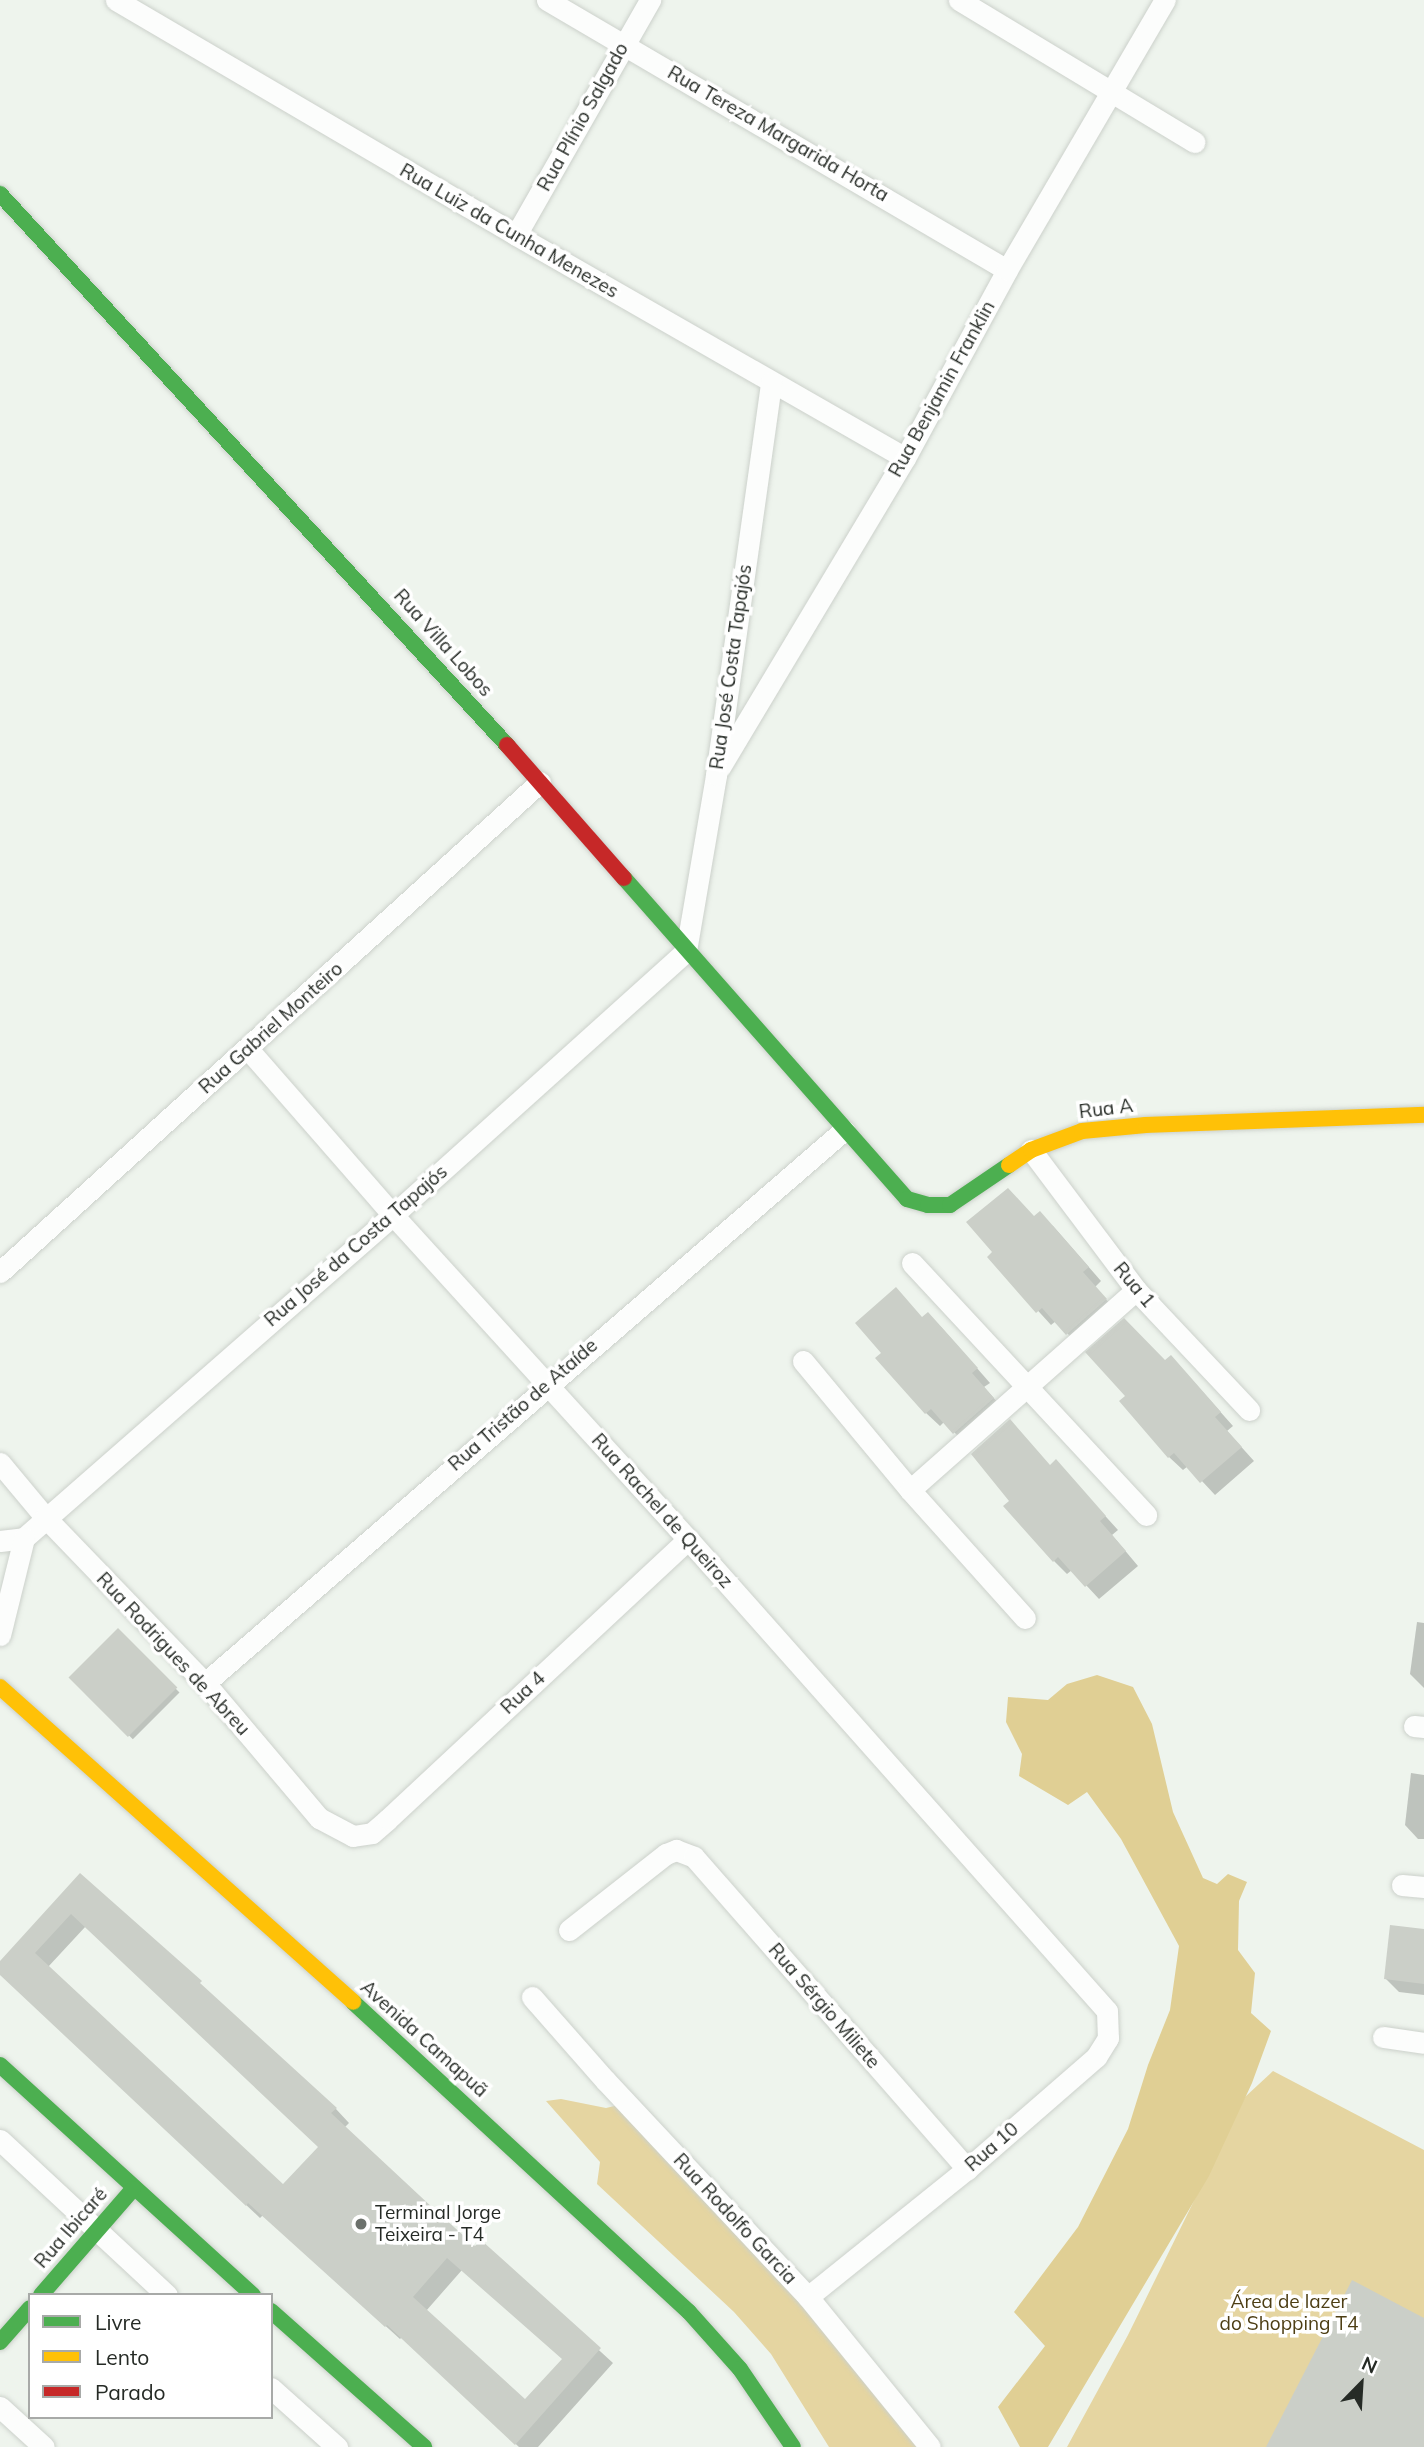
<!DOCTYPE html>
<html>
<head>
<meta charset="utf-8">
<style>
	body { margin:0 }
	#map { position:relative; width:1424px; height:2447px; overflow:hidden; background:#eef4ed; font-family:Mulish,sans-serif }
	div>[style] { position:absolute }
	.green>* { inset:0; background:#e5d5a1 }
	.forest>* { inset:0; background:#e0cf94 }
	.shadow>* { inset:0; background:#0003; transform-origin:0 0 }
	.building>* { inset:0; background:#cbcfc8; transform-origin:0 0 }
	.roads { filter:drop-shadow(0 0 2px #ccd1cb) drop-shadow(0 0 2px #ccd1cb) }
	.street>* { height:21px; margin:-10.5px; padding:0 10.5px; transform-origin:10.5px; border-radius:10.5px; background:#fcfdfc }
	.fast>* { height:16px; margin:-8px; padding:0 8px; transform-origin:8px; border-radius:8px; background:#4caf50 }
	.slow>* { height:16px; margin:-8px; padding:0 8px; transform-origin:8px; border-radius:8px; background:#ffc107 }
	.jam>* { height:16px; margin:-8px; padding:0 8px; transform-origin:8px; border-radius:8px; background:#c62828 }
	.dots>* { width:19px; height:19px; translate:-50% -50%; box-sizing:border-box; border:4px solid #fff; border-radius:50% }
	span { translate:-50% -50%; white-space:nowrap; text-align:center; line-height:1.15; -webkit-text-stroke:7px #fff; paint-order:stroke }
	.street-label { font-size:19px; color:#262b26 }
	.poi-label { font-size:19px; color:#262b26 }
	.left { translate:0 -50%; text-align:left }
	.park-label { font-size:19px; color:#4d3e14 }
	.legend { position:absolute; left:28px; top:2293px; width:245px; height:126px; box-sizing:border-box; background:#fff; border:2px solid #a8aaa8; margin:0; padding:9px 12px; list-style:none; font-size:21px; color:#262b26 }
	.legend li { display:flex; align-items:center; gap:14px; height:35px }
	.legend b { width:35px; border:2px solid #a8aaa8 }
	.north { position:absolute; left:1326px; top:2349px; width:70px; height:70px; -webkit-text-stroke:5px #fff; paint-order:stroke; rotate:24deg; font-size:19px; font-weight:700; line-height:28px; text-align:center; color:#262b26 }
	.north::after { content:''; display:block; margin:auto; width:24px; height:32px; background:#262b26; clip-path:polygon(50% 0,100% 100%,50% 72%,0 100%) }
</style>
</head>
<body>
<div id="map">
	<div class="green">
		<div style="clip-path:polygon(1273px 2071px,1424px 2150px,1424px 2447px,1067px 2447px,1128px 2335px,1245px 2097px)"></div>
		<div style="clip-path:polygon(561px 2099px,606px 2108px,623px 2104px,937px 2447px,829px 2447px,771px 2354px,734px 2312px,597px 2184px,600px 2162px,546px 2101px)"></div>
	</div>
	<div class="forest">
		<div style="clip-path:polygon(1097px 1675px,1133px 1687px,1152px 1724px,1173px 1812px,1203px 1878px,1217px 1884px,1228px 1874px,1247px 1882px,1239px 1901px,1238px 1950px,1255px 1973px,1251px 2013px,1271px 2031px,1252px 2083px,1209px 2176px,1048px 2447px,1020px 2447px,998px 2407px,1045px 2346px,1014px 2312px,1078px 2227px,1128px 2129px,1148px 2065px,1170px 2010px,1179px 1946px,1121px 1839px,1087px 1792px,1068px 1805px,1019px 1776px,1022px 1754px,1006px 1722px,1008px 1697px,1048px 1700px,1067px 1684px)"></div>
	</div>
	<div class="shadow">
		<div style="clip-path:polygon(1035px 1218px,1053px 1226px,1101px 1281px,1095px 1287px,1118px 1313px,1080px 1347px,1056px 1321px,1051px 1325px,989px 1257px)"></div>
		<div style="clip-path:polygon(923px 1318px,941px 1327px,990px 1383px,984px 1387px,1006px 1412px,968px 1446px,944px 1422px,940px 1426px,926px 1413px)"></div>
		<div style="clip-path:polygon(1165px 1363px,1184px 1371px,1233px 1426px,1227px 1431px,1254px 1461px,1215px 1495px,1188px 1466px,1183px 1470px,1169px 1457px)"></div>
		<div style="clip-path:polygon(1051px 1466px,1098px 1508px,1118px 1530px,1112px 1535px,1138px 1566px,1099px 1599px,1072px 1570px,1067px 1574px,1054px 1561px)"></div>
		<div style="clip-path:polygon(1417px 1622px,1424px 1623px,1424px 1688px,1410px 1674px)"></div>
		<div style="left:118px;top:1631px;width:87px;height:66px;rotate:45deg"></div>
		<div style="clip-path:polygon(1411px 1773px,1424px 1775px,1424px 1839px,1418px 1839px,1405px 1825px)"></div>
		<div style="clip-path:polygon(evenodd,80px 1875px,336px 2109px,349px 2123px,344px 2128px,475px 2249px,481px 2242px,613px 2363px,538px 2447px,519px 2447px,402px 2337px,400px 2339px,263px 2215px,260px 2218px,0 1973px,0 1964px,80px 1875px,86px 1926px,320px 2148px,283px 2186px,48px 1967px,86px 1926px,80px 1875px,462px 2270px,564px 2360px,525px 2402px,426px 2311px,462px 2270px)"></div>
		<div style="clip-path:polygon(1424px 1931px,1424px 1995px,1399px 1992px,1386px 1979px)"></div>
	</div>
	<div class="building">
		<div style="clip-path:polygon(1008px 1188px,1034px 1216px,1040px 1211px,1089px 1267px,1083px 1272px,1107px 1299px,1066px 1335px,1042px 1308px,1036px 1313px,987px 1257px,992px 1252px,966px 1222px)"></div>
		<div style="clip-path:polygon(896px 1287px,922px 1317px,928px 1312px,954px 1341px,978px 1368px,972px 1373px,994px 1398px,953px 1434px,931px 1409px,925px 1414px,875px 1358px,881px 1353px,855px 1323px)"></div>
		<div style="clip-path:polygon(1124px 1318px,1165px 1360px,1171px 1355px,1221px 1412px,1215px 1417px,1242px 1447px,1200px 1483px,1174px 1453px,1168px 1458px,1119px 1401px,1125px 1396px,1085px 1352px)"></div>
		<div style="clip-path:polygon(1010px 1419px,1050px 1465px,1056px 1459px,1085px 1492px,1106px 1516px,1100px 1521px,1126px 1551px,1085px 1587px,1058px 1557px,1053px 1562px,1003px 1506px,1009px 1501px,971px 1454px)"></div>
		<div style="left:118px;top:1628px;width:84px;height:70px;rotate:45deg"></div>
		<div style="clip-path:polygon(evenodd,80px 1873px,202px 1981px,200px 1983px,337px 2108px,331px 2113px,434px 2209px,475px 2246px,481px 2240px,601px 2348px,515px 2445px,387px 2325px,385px 2327px,248px 2203px,246px 2206px,0 1975px,0 1961px,80px 1873px,71px 1914px,318px 2147px,283px 2184px,35px 1953px,71px 1914px,80px 1873px,447px 2258px,562px 2359px,525px 2399px,413px 2297px,447px 2258px)"></div>
		<div style="clip-path:polygon(1390px 1925px,1424px 1929px,1424px 1984px,1384px 1979px)"></div>
		<div style="clip-path:polygon(1352px 2280px,1424px 2318px,1424px 2447px,1266px 2447px)"></div>
	</div>
	<div class="roads">
		<div class="street">
			<div style="left:116px;top:0;width:464px;rotate:30.4deg"></div>
			<div style="left:516px;top:235px;width:448px;rotate:29.8deg"></div>
			<div style="left:547px;top:0;width:533px;rotate:30.41deg"></div>
			<div style="left:959px;top:0;width:275px;rotate:31.1deg"></div>
			<div style="left:516px;top:235px;width:271px;rotate:-60.3deg"></div>
			<div style="left:720px;top:767px;width:360px;rotate:-59.1deg"></div>
			<div style="left:905px;top:458px;width:214px;rotate:-61.5deg"></div>
			<div style="left:1007px;top:270px;width:313px;rotate:-59.7deg"></div>
			<div style="left:248px;top:1049px;width:220px;rotate:48.9deg"></div>
			<div style="left:393px;top:1215px;width:438px;rotate:47.7deg"></div>
			<div style="left:688px;top:1539px;width:631px;rotate:48.4deg"></div>
			<div style="left:1107px;top:2011px;width:27px;rotate:88deg"></div>
			<div style="left:1108px;top:2038px;width:22px;rotate:122deg"></div>
			<div style="left:1096px;top:2057px;width:171px;rotate:139deg"></div>
			<div style="left:967px;top:2169px;width:204px;rotate:141.2deg"></div>
			<div style="left:1031px;top:1150px;width:175px;rotate:53.1deg"></div>
			<div style="left:1136px;top:1290px;width:165px;rotate:46.7deg"></div>
			<div style="left:912px;top:1263px;width:344px;rotate:47.1deg"></div>
			<div style="left:0;top:1272px;width:729px;rotate:-42.22deg"></div>
			<div style="left:803px;top:1361px;width:168px;rotate:50.3deg"></div>
			<div style="left:910px;top:1490px;width:172px;rotate:48.1deg"></div>
			<div style="left:0;top:1463px;width:70px;rotate:50.2deg"></div>
			<div style="left:45px;top:1517px;width:231px;rotate:46.1deg"></div>
			<div style="left:205px;top:1683px;width:177px;rotate:49.8deg"></div>
			<div style="left:319px;top:1818px;width:38px;rotate:28deg"></div>
			<div style="left:353px;top:1836px;width:19px;rotate:-9deg"></div>
			<div style="left:372px;top:1833px;width:21px;rotate:-41deg"></div>
			<div style="left:388px;top:1819px;width:410px;rotate:-43deg"></div>
			<div style="left:910px;top:1490px;width:302px;rotate:-41.5deg"></div>
			<div style="left:24px;top:1538px;width:490px;rotate:-41.2deg"></div>
			<div style="left:393px;top:1215px;width:394px;rotate:-42deg"></div>
			<div style="left:686px;top:951px;width:179px;rotate:-80.3deg"></div>
			<div style="left:716px;top:775px;width:396px;rotate:-82deg"></div>
			<div style="left:0;top:1541px;width:24px;rotate:-7deg"></div>
			<div style="left:0;top:1635px;width:100px;rotate:-76.1deg"></div>
			<div style="left:205px;top:1683px;width:845px;rotate:-40.87deg"></div>
			<div style="left:1414px;top:1726px;width:10px;rotate:6deg"></div>
			<div style="left:1402px;top:1885px;width:22px;rotate:5deg"></div>
			<div style="left:569px;top:1930px;width:123px;rotate:-38.1deg"></div>
			<div style="left:666px;top:1854px;width:11px;rotate:-22deg"></div>
			<div style="left:676px;top:1850px;width:19px;rotate:21deg"></div>
			<div style="left:694px;top:1857px;width:415px;rotate:48.8deg"></div>
			<div style="left:532px;top:1997px;width:111px;rotate:48.7deg"></div>
			<div style="left:605px;top:2080px;width:297px;rotate:46.9deg"></div>
			<div style="left:808px;top:2297px;width:193px;rotate:50.9deg"></div>
			<div style="left:1383px;top:2037px;width:41px;rotate:8.3deg"></div>
			<div style="left:0;top:2140px;width:228px;rotate:42.9deg"></div>
			<div style="left:271px;top:2388px;width:89px;rotate:41.8deg"></div>
			<div style="left:0;top:2407px;width:59px;rotate:42.3deg"></div>
		</div>
		<div class="fast">
			<div style="left:0;top:194px;width:749px;rotate:47.38deg"></div>
			<div style="left:624px;top:878px;width:428px;rotate:48.6deg"></div>
			<div style="left:907px;top:1199px;width:22px;rotate:16deg"></div>
			<div style="left:928px;top:1205px;width:22px"></div>
			<div style="left:950px;top:1205px;width:71px;rotate:-34.1deg"></div>
			<div style="left:353px;top:2002px;width:457px;rotate:42.7deg"></div>
			<div style="left:689px;top:2312px;width:76px;rotate:48.2deg"></div>
			<div style="left:740px;top:2369px;width:94px;rotate:55.8deg"></div>
			<div style="left:0;top:2065px;width:342px;rotate:42.3deg"></div>
			<div style="left:41px;top:2295px;width:140px;rotate:-49deg"></div>
			<div style="left:271px;top:2311px;width:205px;rotate:41.6deg"></div>
			<div style="left:0;top:2342px;width:45px;rotate:-48.6deg"></div>
		</div>
		<div class="slow">
			<div style="left:1009px;top:1165px;width:27px;rotate:-34deg"></div>
			<div style="left:1031px;top:1150px;width:54px;rotate:-20.4deg"></div>
			<div style="left:1082px;top:1131px;width:64px;rotate:-5.4deg"></div>
			<div style="left:1146px;top:1125px;width:278px;rotate:-2.1deg"></div>
			<div style="left:0;top:1687px;width:473px;rotate:41.7deg"></div>
		</div>
		<div class="jam">
			<div style="left:507px;top:745px;width:177px;rotate:48.7deg"></div>
		</div>
	</div>
	<div class="dots">
		<div style="left:361px;top:2224px;background:#6c716c"></div>
	</div>
	<div class="street-label">
		<span style="left:583px;top:117px;rotate:-61deg">Rua Plínio Salgado</span>
		<span style="left:778px;top:134px;rotate:30deg">Rua Tereza Margarida Horta</span>
		<span style="left:509px;top:231px;rotate:30deg">Rua Luiz da Cunha Menezes</span>
		<span style="left:942px;top:389px;rotate:-61deg">Rua Benjamin Franklin</span>
		<span style="left:443px;top:643px;rotate:48deg">Rua Villa Lobos</span>
		<span style="left:731px;top:667px;rotate:-82deg">Rua José Costa Tapajós</span>
		<span style="left:271px;top:1028px;rotate:-42deg">Rua Gabriel Monteiro</span>
		<span style="left:1106px;top:1109px;rotate:-7deg">Rua A</span>
		<span style="left:356px;top:1246px;rotate:-41deg">Rua José da Costa Tapajós</span>
		<span style="left:1134px;top:1285px;rotate:50deg">Rua 1</span>
		<span style="left:523px;top:1405px;rotate:-41deg">Rua Tristão de Ataíde</span>
		<span style="left:662px;top:1511px;rotate:48deg">Rua Rachel de Queiroz</span>
		<span style="left:173px;top:1654px;rotate:47deg">Rua Rodrigues de Abreu</span>
		<span style="left:523px;top:1693px;rotate:-43deg">Rua 4</span>
		<span style="left:824px;top:2006px;rotate:49deg">Rua Sérgio Miliete</span>
		<span style="left:424px;top:2039px;rotate:42deg">Avenida Camapuã</span>
		<span style="left:992px;top:2147px;rotate:-41deg">Rua 10</span>
		<span style="left:735px;top:2219px;rotate:47deg">Rua Rodolfo Garcia</span>
		<span style="left:71px;top:2228px;rotate:-49deg">Rua Ibicaré</span>
	</div>
	<div class="poi-label">
		<span class="left" style="left:375px;top:2224px">Terminal Jorge<br>Teixeira - T4</span>
	</div>
	<div class="park-label">
		<span style="left:1289px;top:2313px">Área de lazer<br>do Shopping T4</span>
	</div>
	<ul class="legend">
	<li><b style="height:9px;background:#4caf50"></b>Livre</li>
	<li><b style="height:9px;background:#ffc107"></b>Lento</li>
	<li><b style="height:9px;background:#c62828"></b>Parado</li>
	</ul>
	<div class="north">N</div>
</div>
</body>
</html>
